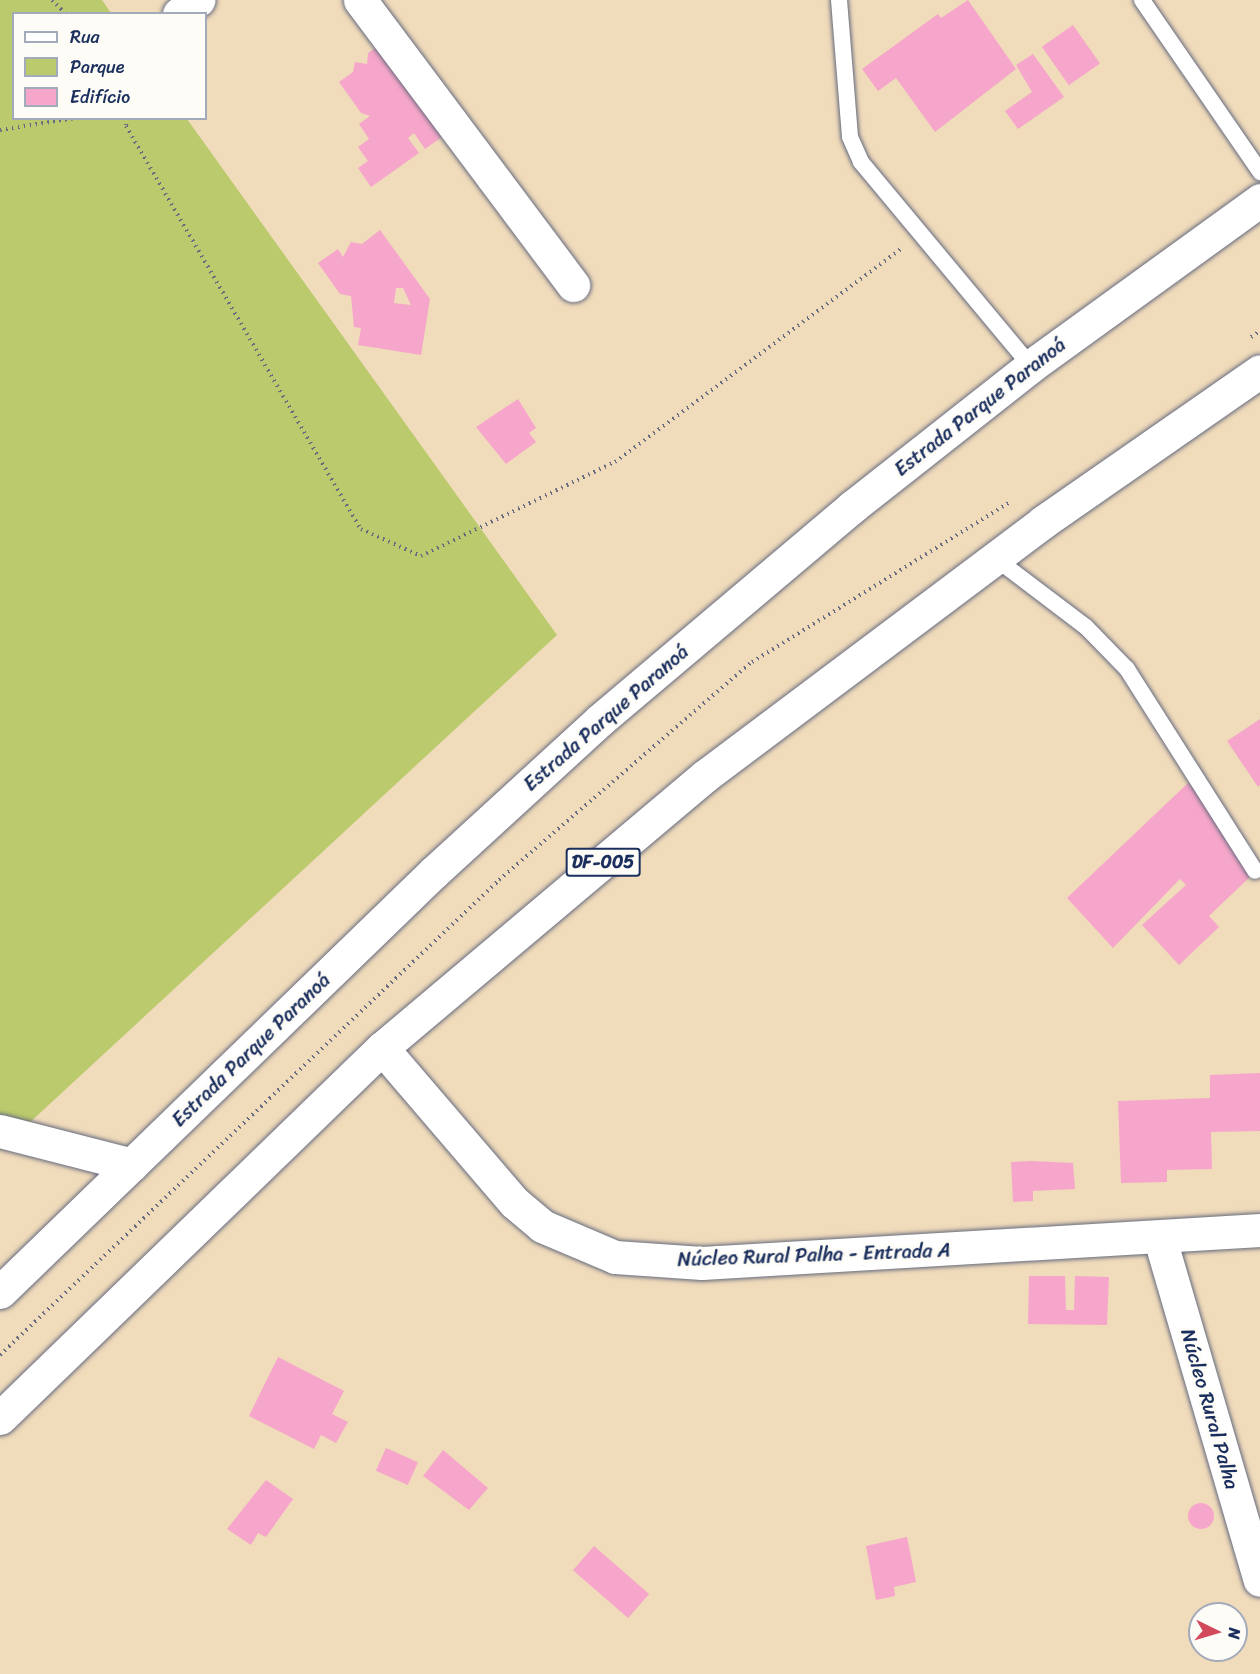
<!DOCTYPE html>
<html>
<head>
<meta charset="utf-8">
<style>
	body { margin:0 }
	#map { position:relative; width:1260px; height:1674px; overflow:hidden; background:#f0dbbb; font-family:Sriracha,sans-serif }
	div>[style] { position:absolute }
	.green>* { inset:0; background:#bbca6d }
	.building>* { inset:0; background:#f6a6ca; transform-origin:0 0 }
	.round { border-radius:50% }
	.path>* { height:4px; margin-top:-2px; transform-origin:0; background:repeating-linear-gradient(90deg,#666b7f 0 1.5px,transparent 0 6px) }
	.roads { filter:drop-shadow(0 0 2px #666b7f) drop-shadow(0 0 2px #666b7f) }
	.lane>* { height:16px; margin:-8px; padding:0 8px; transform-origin:8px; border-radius:8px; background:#fff }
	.street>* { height:33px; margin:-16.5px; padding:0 16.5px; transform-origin:16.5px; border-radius:16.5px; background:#fff }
	.primary>* { height:33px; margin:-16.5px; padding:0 16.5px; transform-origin:16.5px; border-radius:16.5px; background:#fff }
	span { translate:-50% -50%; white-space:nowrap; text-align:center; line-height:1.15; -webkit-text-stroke:6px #fdfcf7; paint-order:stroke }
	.shield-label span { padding:2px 4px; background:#fdfcf7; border:2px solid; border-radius:4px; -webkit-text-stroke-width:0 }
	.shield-label { font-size:18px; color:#1b2f5e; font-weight:700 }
	.street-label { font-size:20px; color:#1b2f5e }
	.legend { position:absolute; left:12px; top:12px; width:195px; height:108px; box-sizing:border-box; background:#fdfcf7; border:2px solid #a3aaba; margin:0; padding:8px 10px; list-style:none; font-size:18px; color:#1b2f5e }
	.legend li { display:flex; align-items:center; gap:12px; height:30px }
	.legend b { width:30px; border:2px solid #a3aaba }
	.north { position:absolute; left:1188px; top:1602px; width:60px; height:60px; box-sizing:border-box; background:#fdfcf7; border:2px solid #a3aaba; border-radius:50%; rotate:95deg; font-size:16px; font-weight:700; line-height:24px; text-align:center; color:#1b2f5e }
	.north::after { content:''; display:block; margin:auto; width:21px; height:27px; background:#d1495b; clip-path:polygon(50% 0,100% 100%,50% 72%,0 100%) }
</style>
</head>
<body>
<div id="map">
	<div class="green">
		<div style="clip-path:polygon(0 0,102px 0,111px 13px,14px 14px,14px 118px,187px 119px,557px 635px,0 1150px)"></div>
	</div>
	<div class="building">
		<div style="clip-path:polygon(968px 0,1016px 69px,935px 132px,896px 78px,878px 91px,862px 69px,938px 14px,941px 18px)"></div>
		<div style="left:1073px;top:25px;width:47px;height:38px;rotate:55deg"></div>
		<div style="clip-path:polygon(384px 42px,449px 132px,425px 149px,414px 133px,408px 138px,419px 153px,371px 187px,358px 168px,368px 161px,358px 147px,369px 139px,359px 124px,370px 116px,361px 113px,339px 82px,353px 72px,355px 62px,367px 64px,368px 53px)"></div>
		<div style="clip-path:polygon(1033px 54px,1064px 97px,1018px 129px,1005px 111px,1032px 92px,1016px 65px)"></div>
		<div style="clip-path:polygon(evenodd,380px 230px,430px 299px,421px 355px,358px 345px,361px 328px,354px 327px,351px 296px,340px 294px,318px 263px,338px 249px,343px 257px,351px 242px,362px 244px,380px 230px,396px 288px,403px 288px,411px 305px,394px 303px,396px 288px)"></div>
		<div style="clip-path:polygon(518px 399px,536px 428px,529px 433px,536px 442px,506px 464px,476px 427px)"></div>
		<div style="clip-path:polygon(1260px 719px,1260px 785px,1258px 787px,1227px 741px)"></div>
		<div style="clip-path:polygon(1188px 783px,1240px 839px,1231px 848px,1254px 873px,1209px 916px,1219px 927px,1179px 965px,1142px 925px,1186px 885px,1180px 879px,1113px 948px,1067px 898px)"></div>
		<div style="clip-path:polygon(1260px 1073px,1260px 1131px,1211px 1132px,1212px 1169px,1167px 1170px,1167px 1182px,1121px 1183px,1118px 1101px,1210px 1098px,1210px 1075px)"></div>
		<div style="clip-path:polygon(1031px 1161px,1073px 1163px,1075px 1189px,1033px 1191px,1033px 1201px,1013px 1202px,1011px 1162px)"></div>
		<div style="clip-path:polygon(1029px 1276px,1065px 1276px,1066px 1310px,1074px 1310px,1075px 1276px,1109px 1277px,1107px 1325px,1028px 1324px)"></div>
		<div style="clip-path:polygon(278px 1357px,344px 1391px,332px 1414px,348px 1422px,336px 1443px,321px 1435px,314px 1449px,249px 1416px)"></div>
		<div style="left:386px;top:1448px;width:35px;height:25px;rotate:24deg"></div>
		<div style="clip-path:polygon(443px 1450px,488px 1488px,469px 1510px,423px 1476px)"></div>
		<div style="clip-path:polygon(266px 1480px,293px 1499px,266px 1537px,258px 1533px,251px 1545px,227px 1529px)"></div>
		<div class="round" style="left:1188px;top:1503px;width:26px;height:26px"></div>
		<div style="clip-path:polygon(907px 1537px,916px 1582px,894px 1587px,895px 1596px,876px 1600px,866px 1546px)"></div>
		<div style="left:594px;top:1546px;width:73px;height:32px;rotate:41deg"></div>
	</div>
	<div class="path">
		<div style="left:52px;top:0;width:20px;rotate:45deg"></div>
		<div style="left:127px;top:118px;width:8px;rotate:97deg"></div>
		<div style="left:126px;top:126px;width:467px;rotate:59.8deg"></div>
		<div style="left:361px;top:529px;width:66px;rotate:24.2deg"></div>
		<div style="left:421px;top:556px;width:216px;rotate:-25.9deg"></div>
		<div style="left:615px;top:462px;width:357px;rotate:-36.7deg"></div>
		<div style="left:0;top:130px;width:76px;rotate:-9.1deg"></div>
		<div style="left:1251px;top:337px;width:11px;rotate:-34deg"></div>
		<div style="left:0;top:1355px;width:689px;rotate:-43.59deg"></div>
		<div style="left:499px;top:880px;width:334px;rotate:-40.8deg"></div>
		<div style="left:752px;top:662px;width:304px;rotate:-31.8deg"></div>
	</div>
	<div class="roads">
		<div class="lane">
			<div style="left:839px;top:0;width:137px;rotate:85.4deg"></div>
			<div style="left:850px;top:137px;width:27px;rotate:66deg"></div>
			<div style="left:861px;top:162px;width:266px;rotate:50.2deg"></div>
			<div style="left:1142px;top:0;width:209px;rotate:55.5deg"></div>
			<div style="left:995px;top:558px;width:114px;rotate:37.2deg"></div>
			<div style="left:1086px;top:627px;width:59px;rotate:45.7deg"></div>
			<div style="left:1127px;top:669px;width:239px;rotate:57.6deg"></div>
		</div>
		<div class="street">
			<div style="left:360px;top:0;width:356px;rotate:53.2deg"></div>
			<div style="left:179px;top:14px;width:24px;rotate:-36deg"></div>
			<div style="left:382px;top:1048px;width:204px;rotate:49.4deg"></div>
			<div style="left:515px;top:1203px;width:35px;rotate:40deg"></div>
			<div style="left:542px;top:1226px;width:79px;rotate:23deg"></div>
			<div style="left:615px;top:1257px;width:87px;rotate:3.9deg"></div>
			<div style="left:702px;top:1263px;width:559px;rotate:-3.38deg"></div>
			<div style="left:0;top:1131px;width:136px;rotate:14.4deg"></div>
			<div style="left:1160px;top:1239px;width:355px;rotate:73.7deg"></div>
		</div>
		<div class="primary">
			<div style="left:0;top:1292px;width:603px;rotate:-44.06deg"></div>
			<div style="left:433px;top:873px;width:226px;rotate:-42.5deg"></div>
			<div style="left:600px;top:720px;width:330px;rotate:-40.2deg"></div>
			<div style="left:852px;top:507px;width:228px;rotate:-38.2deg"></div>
			<div style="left:1031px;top:366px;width:283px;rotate:-35.9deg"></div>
			<div style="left:0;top:1418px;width:532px;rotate:-44.09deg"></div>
			<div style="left:382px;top:1048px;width:422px;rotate:-40.1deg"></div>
			<div style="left:705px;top:776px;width:423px;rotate:-36.9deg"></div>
			<div style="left:1043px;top:522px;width:264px;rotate:-34.8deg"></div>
		</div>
	</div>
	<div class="shield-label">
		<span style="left:603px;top:862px">DF-005</span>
	</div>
	<div class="street-label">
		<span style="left:980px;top:407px;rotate:-38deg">Estrada Parque Paranoá</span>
		<span style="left:606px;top:718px;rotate:-41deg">Estrada Parque Paranoá</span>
		<span style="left:251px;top:1050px;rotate:-44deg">Estrada Parque Paranoá</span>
		<span style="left:814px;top:1255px;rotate:-2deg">Núcleo Rural Palha - Entrada A</span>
		<span style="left:1210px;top:1409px;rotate:74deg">Núcleo Rural Palha</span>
	</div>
	<ul class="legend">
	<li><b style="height:8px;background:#fff"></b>Rua</li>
	<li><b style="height:16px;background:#bbca6d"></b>Parque</li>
	<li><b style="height:16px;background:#f6a6ca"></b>Edifício</li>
	</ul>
	<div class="north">N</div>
</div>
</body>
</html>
